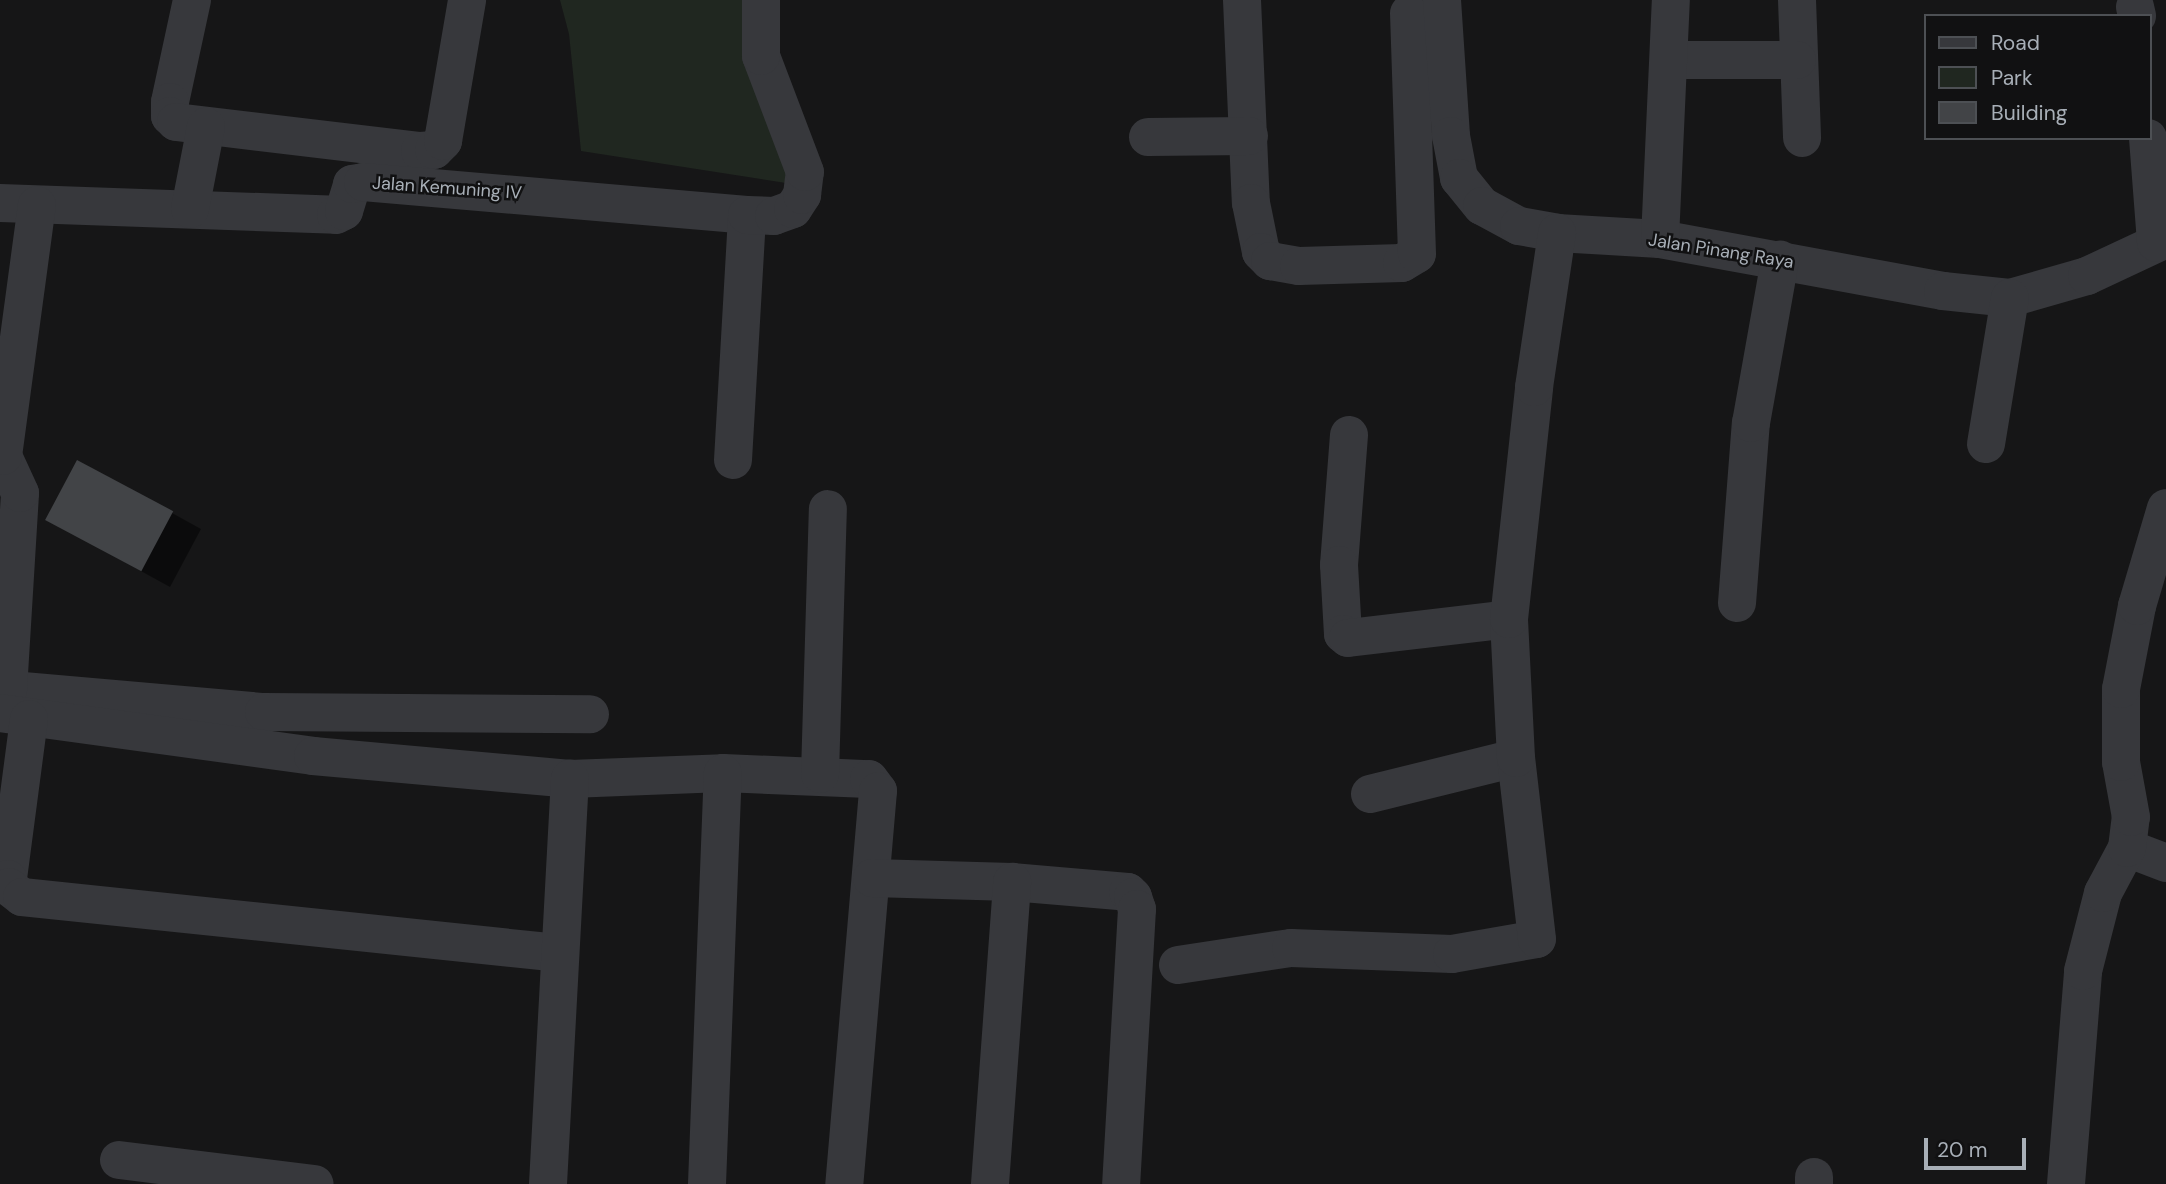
<!DOCTYPE html>
<html>
<head>
<meta charset="utf-8">
<style>
	body { margin:0 }
	#map { position:relative; width:2166px; height:1184px; overflow:hidden; background:#161617; font-family:"DM Sans",sans-serif }
	div>[style] { position:absolute }
	.green>* { inset:0; background:#202720 }
	.shadow>* { inset:0; background:#0007 }
	.building>* { inset:0; background:#424447; transform-origin:0 0 }
	.minor>* { height:38px; margin:-19px; padding:0 19px; transform-origin:19px; border-radius:19px; background:#37383c }
	span { translate:-50% -50%; white-space:nowrap; text-align:center; line-height:1.15; -webkit-text-stroke:5px #111112; paint-order:stroke }
	.street-label { font-size:18px; color:#a8afb7 }
	.legend { position:absolute; left:1924px; top:14px; width:228px; height:126px; box-sizing:border-box; background:#111112; border:2px solid #4d5054; margin:0; padding:9px 12px; list-style:none; font-size:21px; color:#a8afb7 }
	.legend li { display:flex; align-items:center; gap:14px; height:35px }
	.legend b { width:35px; border:2px solid #4d5054 }
	.scale { position:absolute; left:1924px; top:1138px; width:102px; height:32px; box-sizing:border-box; border:4px solid #a8afb7; border-top:0; padding-left:9px; font-size:21px; line-height:24px; white-space:nowrap; color:#a8afb7; -webkit-text-stroke:5px #111112; paint-order:stroke }
</style>
</head>
<body>
<div id="map">
	<div class="green">
		<div style="clip-path:polygon(560px 0,766px 0,799px 185px,581px 151px,569px 34px)"></div>
	</div>
	<div class="shadow">
		<div style="clip-path:polygon(172px 513px,201px 529px,170px 587px,77px 536px)"></div>
	</div>
	<div class="building">
		<div style="left:77px;top:460px;width:109px;height:68px;rotate:28deg"></div>
	</div>
	<div class="minor">
		<div style="left:192px;top:0;width:104px;rotate:102.2deg"></div>
		<div style="left:170px;top:102px;width:14px;rotate:90deg"></div>
		<div style="left:170px;top:116px;width:8px;rotate:45deg"></div>
		<div style="left:176px;top:122px;width:246px;rotate:6.8deg"></div>
		<div style="left:420px;top:151px;width:14px;rotate:-4deg"></div>
		<div style="left:434px;top:150px;width:13px;rotate:-45deg"></div>
		<div style="left:443px;top:141px;width:143px;rotate:-80.3deg"></div>
		<div style="left:1242px;top:0;width:203px;rotate:87.5deg"></div>
		<div style="left:1251px;top:203px;width:50px;rotate:78.5deg"></div>
		<div style="left:1261px;top:252px;width:13px;rotate:45deg"></div>
		<div style="left:1270px;top:261px;width:29px;rotate:10deg"></div>
		<div style="left:1299px;top:266px;width:103px;rotate:-1.7deg"></div>
		<div style="left:1402px;top:263px;width:17px;rotate:-31deg"></div>
		<div style="left:1417px;top:254px;width:241px;rotate:-91.9deg"></div>
		<div style="left:1442px;top:0;width:136px;rotate:86.2deg"></div>
		<div style="left:1451px;top:136px;width:43px;rotate:79.2deg"></div>
		<div style="left:1459px;top:178px;width:36px;rotate:51deg"></div>
		<div style="left:1482px;top:206px;width:42px;rotate:28.4deg"></div>
		<div style="left:1519px;top:226px;width:39px;rotate:10deg"></div>
		<div style="left:1557px;top:233px;width:103px;rotate:3.3deg"></div>
		<div style="left:1660px;top:239px;width:288px;rotate:10.4deg"></div>
		<div style="left:1943px;top:291px;width:67px;rotate:6deg"></div>
		<div style="left:2010px;top:298px;width:80px;rotate:-15.9deg"></div>
		<div style="left:2087px;top:276px;width:87px;rotate:-25.1deg"></div>
		<div style="left:1797px;top:0;width:138px;rotate:87.9deg"></div>
		<div style="left:2135px;top:7px;width:9px;rotate:77deg"></div>
		<div style="left:1669px;top:60px;width:128px"></div>
		<div style="left:1148px;top:137px;width:101px;rotate:-0.6deg"></div>
		<div style="left:2148px;top:138px;width:105px;rotate:85.6deg"></div>
		<div style="left:0;top:203px;width:336px;rotate:2deg"></div>
		<div style="left:336px;top:215px;width:9px;rotate:-27deg"></div>
		<div style="left:344px;top:211px;width:28px;rotate:-73deg"></div>
		<div style="left:352px;top:184px;width:11px;rotate:-10deg"></div>
		<div style="left:363px;top:182px;width:385px;rotate:4.9deg"></div>
		<div style="left:190px;top:209px;width:84px;rotate:-79deg"></div>
		<div style="left:1660px;top:239px;width:239px;rotate:-87.4deg"></div>
		<div style="left:1349px;top:435px;width:130px;rotate:94.4deg"></div>
		<div style="left:1339px;top:565px;width:69px;rotate:86.7deg"></div>
		<div style="left:1343px;top:634px;width:6px;rotate:39deg"></div>
		<div style="left:1348px;top:638px;width:162px;rotate:-6.7deg"></div>
		<div style="left:1986px;top:444px;width:148px;rotate:-80.7deg"></div>
		<div style="left:733px;top:460px;width:245px;rotate:-86.7deg"></div>
		<div style="left:747px;top:215px;width:27px;rotate:2deg"></div>
		<div style="left:774px;top:216px;width:20px;rotate:-20deg"></div>
		<div style="left:793px;top:209px;width:17px;rotate:-57deg"></div>
		<div style="left:802px;top:195px;width:23px;rotate:-83deg"></div>
		<div style="left:805px;top:172px;width:124px;rotate:-110.8deg"></div>
		<div style="left:761px;top:56px;width:56px;rotate:-90deg"></div>
		<div style="left:1737px;top:603px;width:181px;rotate:-85.6deg"></div>
		<div style="left:1751px;top:423px;width:166px;rotate:-79.9deg"></div>
		<div style="left:0;top:689px;width:265px;rotate:5deg"></div>
		<div style="left:264px;top:712px;width:326px;rotate:0.4deg"></div>
		<div style="left:8px;top:690px;width:197px;rotate:-86.5deg"></div>
		<div style="left:20px;top:493px;width:41px;rotate:-114.7deg"></div>
		<div style="left:3px;top:456px;width:253px;rotate:-82.3deg"></div>
		<div style="left:0;top:713px;width:316px;rotate:7.8deg"></div>
		<div style="left:313px;top:756px;width:258px;rotate:5.1deg"></div>
		<div style="left:570px;top:779px;width:153px;rotate:-2.2deg"></div>
		<div style="left:723px;top:773px;width:146px;rotate:2.4deg"></div>
		<div style="left:869px;top:779px;width:15px;rotate:53deg"></div>
		<div style="left:878px;top:791px;width:394px;rotate:94.9deg"></div>
		<div style="left:29px;top:719px;width:161px;rotate:97.5deg"></div>
		<div style="left:8px;top:879px;width:8px;rotate:83deg"></div>
		<div style="left:9px;top:887px;width:16px;rotate:38deg"></div>
		<div style="left:22px;top:897px;width:539px;rotate:5.96deg"></div>
		<div style="left:820px;top:774px;width:265px;rotate:-88.3deg"></div>
		<div style="left:1370px;top:794px;width:150px;rotate:-13.9deg"></div>
		<div style="left:2127px;top:848px;width:42px;rotate:21deg"></div>
		<div style="left:872px;top:878px;width:140px;rotate:1.6deg"></div>
		<div style="left:1012px;top:882px;width:116px;rotate:4.9deg"></div>
		<div style="left:1128px;top:892px;width:7px;rotate:45deg"></div>
		<div style="left:1133px;top:897px;width:13px;rotate:72deg"></div>
		<div style="left:1137px;top:909px;width:275px;rotate:93.3deg"></div>
		<div style="left:1178px;top:965px;width:114px;rotate:-8.6deg"></div>
		<div style="left:1291px;top:948px;width:161px;rotate:2.1deg"></div>
		<div style="left:1452px;top:954px;width:86px;rotate:-10deg"></div>
		<div style="left:1537px;top:939px;width:182px;rotate:-96.6deg"></div>
		<div style="left:1516px;top:758px;width:139px;rotate:-92.9deg"></div>
		<div style="left:1509px;top:619px;width:233px;rotate:-83.8deg"></div>
		<div style="left:1534px;top:387px;width:156px;rotate:-81.5deg"></div>
		<div style="left:119px;top:1160px;width:197px;rotate:7deg"></div>
		<div style="left:1814px;top:1177px;width:7px;rotate:90deg"></div>
		<div style="left:548px;top:1184px;width:406px;rotate:-86.9deg"></div>
		<div style="left:707px;top:1184px;width:411px;rotate:-87.8deg"></div>
		<div style="left:990px;top:1184px;width:303px;rotate:-85.8deg"></div>
		<div style="left:2066px;top:1184px;width:214px;rotate:-85.4deg"></div>
		<div style="left:2083px;top:971px;width:81px;rotate:-75.6deg"></div>
		<div style="left:2103px;top:893px;width:51px;rotate:-61.9deg"></div>
		<div style="left:2127px;top:848px;width:31px;rotate:-83deg"></div>
		<div style="left:2131px;top:817px;width:56px;rotate:-100.3deg"></div>
		<div style="left:2121px;top:762px;width:73px;rotate:-90deg"></div>
		<div style="left:2121px;top:689px;width:85px;rotate:-79.1deg"></div>
		<div style="left:2137px;top:606px;width:102px;rotate:-73.5deg"></div>
	</div>
	<div class="street-label">
		<span style="left:447px;top:188px;rotate:4deg">Jalan Kemuning IV</span>
		<span style="left:1721px;top:251px;rotate:9deg">Jalan Pinang Raya</span>
	</div>
	<ul class="legend">
	<li><b style="height:9px;background:#37383c"></b>Road</li>
	<li><b style="height:19px;background:#202720"></b>Park</li>
	<li><b style="height:19px;background:#424447"></b>Building</li>
	</ul>
	<div class="scale">20 m</div>
</div>
</body>
</html>
